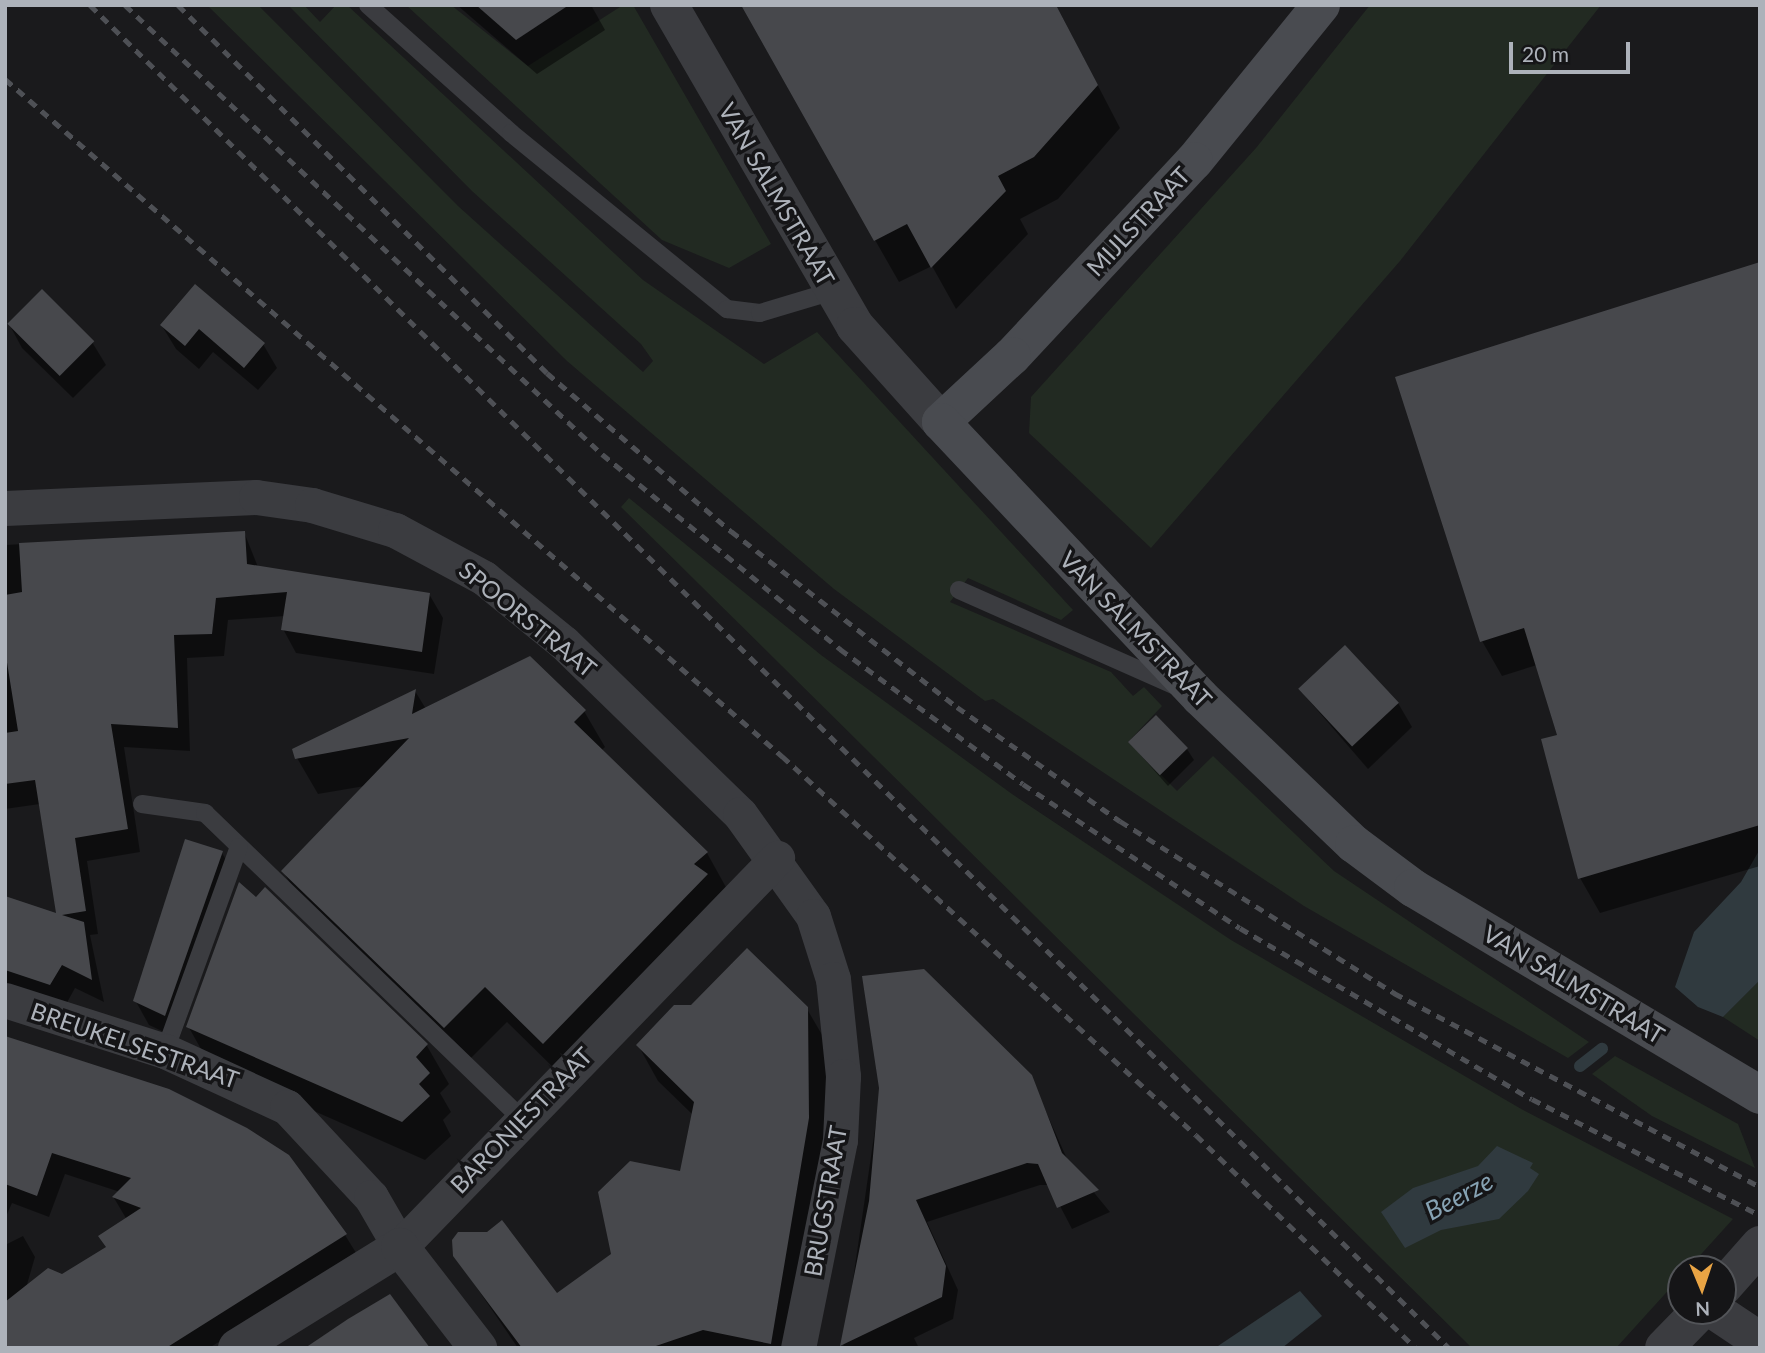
<!DOCTYPE html>
<html>
<head>
<meta charset="utf-8">
<style>
	body { margin:0 }
	#map { position:relative; width:1765px; height:1353px; overflow:hidden; background:#1a1a1c; font-family:Lato,sans-serif }
	div>[style] { position:absolute }
	.green>* { inset:0; background:#222a22 }
	.water>* { inset:0; background:#303a3f }
	.shadow>* { inset:0; background:#0007 }
	.stream>* { height:12px; margin:-6px; padding:0 6px; transform-origin:6px; border-radius:6px; background:#303a3f }
	.building>* { inset:0; background:#47484c; transform-origin:0 0 }
	.service>* { height:18px; margin:-9px; padding:0 9px; transform-origin:9px; border-radius:9px; background:#3b3c40 }
	.minor>* { height:35px; margin:-17.5px; padding:0 17.5px; transform-origin:17.5px; border-radius:17.5px; background:#3b3c40 }
	.tertiary>* { height:38px; margin:-19px; padding:0 19px; transform-origin:19px; border-radius:19px; background:#3b3c40 }
	.secondary>* { height:38px; margin:-19px; padding:0 19px; transform-origin:19px; border-radius:19px; background:#494b50 }
	.rail>* { height:5px; margin-top:-2.5px; transform-origin:0; background:repeating-linear-gradient(90deg,#4e5055 0 9px,transparent 0 16px) }
	span { translate:-50% -50%; white-space:nowrap; text-align:center; line-height:1.15; -webkit-text-stroke:7px #151517; paint-order:stroke }
	.street-label { font-size:24px; color:#adb2ba }
	.water-label { font-size:26px; color:#86a2b3; font-style:italic }
	.frame { position:absolute; inset:0; border:7px solid #adb2ba; pointer-events:none }
	.north { position:absolute; left:1667px; top:1255px; width:70px; height:70px; box-sizing:border-box; background:#151517; border:2px solid #525458; border-radius:50%; rotate:178deg; font-size:19px; font-weight:700; line-height:28px; text-align:center; color:#adb2ba }
	.north::after { content:''; display:block; margin:auto; width:24px; height:32px; background:#e9a444; clip-path:polygon(50% 0,100% 100%,50% 72%,0 100%) }
	.scale { position:absolute; left:1509px; top:42px; width:121px; height:32px; box-sizing:border-box; border:4px solid #adb2ba; border-top:0; padding-left:9px; font-size:21px; line-height:24px; white-space:nowrap; color:#adb2ba; -webkit-text-stroke:5px #151517; paint-order:stroke }
</style>
</head>
<body>
<div id="map">
	<div class="green">
		<div style="clip-path:polygon(207px 5px,258px 5px,458px 206px,643px 372px,653px 361px,641px 344px,472px 191px,288px 5px,304px 5px,320px 22px,336px 5px,347px 5px,643px 280px,764px 364px,817px 332px,1073px 610px,1061px 620px,968px 578px,950px 602px,1111px 672px,1133px 696px,1144px 687px,1162px 706px,1128px 742px,1177px 791px,1213px 756px,1334px 871px,1589px 1042px,1568px 1058px,1304px 906px,993px 699px,985px 701px,834px 589px,567px 361px)"></div>
		<div style="clip-path:polygon(406px 5px,451px 5px,528px 66px,623px 5px,633px 5px,771px 244px,729px 268px,662px 240px)"></div>
		<div style="clip-path:polygon(1370px 5px,1601px 5px,1400px 261px,1151px 548px,1029px 433px,1031px 397px,1256px 148px)"></div>
		<div style="clip-path:polygon(629px 498px,821px 655px,1012px 794px,1231px 940px,1523px 1110px,1733px 1219px,1616px 1348px,1472px 1348px,621px 507px)"></div>
		<div style="clip-path:polygon(1760px 980px,1760px 1041px,1723px 1017px)"></div>
		<div style="clip-path:polygon(1615px 1056px,1738px 1124px,1755px 1168px,1652px 1116px,1592px 1074px)"></div>
	</div>
	<div class="water">
		<div style="clip-path:polygon(1760px 849px,1760px 980px,1723px 1017px,1698px 1007px,1675px 987px,1694px 932px,1741px 882px)"></div>
		<div style="clip-path:polygon(1497px 1146px,1533px 1163px,1530px 1168px,1539px 1174px,1528px 1191px,1499px 1219px,1441px 1230px,1405px 1248px,1381px 1212px,1413px 1188px,1478px 1166px)"></div>
		<div style="clip-path:polygon(1300px 1291px,1322px 1316px,1282px 1348px,1215px 1348px)"></div>
	</div>
	<div class="shadow">
		<div style="clip-path:polygon(457px 5px,591px 5px,605px 30px,537px 74px)"></div>
		<div style="clip-path:polygon(1056px 5px,1120px 128px,1058px 199px,1020px 219px,1028px 234px,956px 309px,932px 266px,899px 282px,875px 240px)"></div>
		<div style="clip-path:polygon(1760px 264px,1760px 866px,1600px 913px,1580px 878px,1560px 736px,1537px 665px,1502px 676px,1482px 641px)"></div>
		<div style="clip-path:polygon(195px 287px,263px 344px,277px 368px,258px 390px,213px 352px,199px 369px,176px 349px,162px 326px)"></div>
		<div style="clip-path:polygon(9px 324px,92px 342px,106px 365px,73px 398px,22px 348px)"></div>
		<div style="clip-path:polygon(244px 532px,258px 567px,429px 594px,443px 618px,434px 674px,296px 653px,283px 629px,285px 616px,228px 620px,224px 656px,187px 658px,190px 751px,124px 747px,140px 852px,87px 861px,98px 934px,90px 935px,104px 1002px,75px 988px,64px 1008px,5px 989px,5px 898px,59px 915px,40px 804px,5px 809px,5px 545px)"></div>
		<div style="clip-path:polygon(1344px 649px,1398px 703px,1412px 727px,1368px 769px,1300px 690px)"></div>
		<div style="clip-path:polygon(415px 691px,426px 709px,584px 711px,605px 747px,601px 751px,707px 853px,727px 889px,565px 1079px,507px 1022px,466px 1063px,304px 907px,283px 871px,365px 786px,318px 794px,297px 758px)"></div>
		<div style="clip-path:polygon(1130px 743px,1187px 749px,1194px 760px,1168px 786px)"></div>
		<div style="clip-path:polygon(222px 853px,236px 877px,179px 1039px,149px 1025px,135px 1000px)"></div>
		<div style="clip-path:polygon(265px 889px,427px 1046px,449px 1084px,440px 1093px,451px 1112px,443px 1120px,451px 1136px,425px 1160px,210px 1065px,188px 1026px)"></div>
		<div style="clip-path:polygon(807px 1009px,828px 1045px,829px 1155px,796px 1348px,518px 1348px,455px 1256px,557px 1296px,613px 1255px,681px 1173px,693px 1115px,658px 1081px,638px 1045px)"></div>
		<div style="clip-path:polygon(5px 1038px,345px 1235px,358px 1256px,209px 1348px,5px 1348px,5px 1245px,23px 1236px,35px 1257px,26px 1288px,62px 1276px,108px 1248px,127px 1220px,114px 1198px,120px 1192px,65px 1174px,49px 1217px,12px 1203px,5px 1219px)"></div>
		<div style="clip-path:polygon(1030px 1076px,1068px 1161px,1110px 1212px,1072px 1229px,1049px 1185px,1040px 1185px,927px 1222px,958px 1290px,953px 1319px,914px 1338px,919px 1348px,843px 1348px,881px 1088px)"></div>
	</div>
	<div class="stream">
		<div style="left:1580px;top:1066px;width:28px;rotate:-38deg"></div>
	</div>
	<div class="building">
		<div style="clip-path:polygon(476px 5px,569px 5px,516px 40px)"></div>
		<div style="clip-path:polygon(741px 5px,1056px 5px,1098px 85px,1034px 157px,998px 176px,1006px 191px,931px 268px,907px 224px,874px 241px)"></div>
		<div style="clip-path:polygon(1760px 262px,1760px 825px,1578px 879px,1541px 739px,1557px 735px,1524px 628px,1480px 642px,1395px 377px)"></div>
		<div style="clip-path:polygon(195px 284px,265px 343px,244px 368px,199px 329px,185px 346px,160px 325px)"></div>
		<div style="left:42px;top:289px;width:74px;height:49px;rotate:45deg"></div>
		<div style="clip-path:polygon(245px 531px,247px 564px,430px 593px,422px 652px,281px 630px,287px 592px,216px 598px,212px 634px,174px 635px,178px 728px,111px 724px,128px 829px,75px 838px,86px 911px,62px 915px,84px 922px,92px 980px,62px 965px,50px 985px,5px 970px,5px 896px,56px 913px,35px 780px,5px 784px,5px 733px,18px 731px,5px 650px,5px 595px,22px 592px,19px 543px)"></div>
		<div style="left:1345px;top:645px;width:79px;height:64px;rotate:47deg"></div>
		<div style="clip-path:polygon(530px 656px,586px 710px,574px 722px,708px 852px,694px 864px,708px 874px,543px 1044px,485px 987px,444px 1028px,281px 871px,409px 738px,295px 759px,292px 749px,416px 689px,412px 714px)"></div>
		<div style="left:1156px;top:715px;width:46px;height:39px;rotate:46deg"></div>
		<div style="clip-path:polygon(185px 839px,223px 851px,165px 1016px,133px 1001px)"></div>
		<div style="clip-path:polygon(239px 882px,256px 897px,265px 887px,428px 1044px,416px 1057px,430px 1073px,419px 1084px,430px 1096px,402px 1122px,186px 1027px)"></div>
		<div style="clip-path:polygon(747px 948px,808px 1007px,809px 1118px,771px 1344px,703px 1330px,650px 1348px,522px 1348px,453px 1256px,452px 1240px,458px 1232px,487px 1232px,502px 1220px,557px 1293px,611px 1254px,598px 1192px,630px 1161px,680px 1171px,694px 1102px,636px 1045px,674px 1005px,691px 1005px)"></div>
		<div style="clip-path:polygon(924px 969px,1032px 1075px,1062px 1153px,1099px 1190px,1057px 1208px,1038px 1164px,1027px 1163px,916px 1200px,946px 1266px,942px 1297px,840px 1346px,869px 1201px,879px 1088px,862px 976px)"></div>
		<div style="clip-path:polygon(5px 1036px,169px 1089px,247px 1128px,289px 1155px,347px 1234px,166px 1348px,5px 1348px,5px 1302px,48px 1268px,62px 1274px,106px 1247px,98px 1236px,141px 1208px,112px 1197px,131px 1178px,52px 1153px,37px 1196px,5px 1184px)"></div>
		<div style="clip-path:polygon(390px 1294px,430px 1348px,305px 1348px,348px 1319px)"></div>
	</div>
	<div class="service">
		<div style="left:368px;top:5px;width:192px;rotate:41.8deg"></div>
		<div style="left:511px;top:133px;width:279px;rotate:39.2deg"></div>
		<div style="left:727px;top:309px;width:33px;rotate:7deg"></div>
		<div style="left:760px;top:313px;width:76px;rotate:-16.8deg"></div>
		<div style="left:959px;top:590px;width:237px;rotate:23.9deg"></div>
		<div style="left:142px;top:804px;width:64px;rotate:8.1deg"></div>
		<div style="left:205px;top:813px;width:439px;rotate:44deg"></div>
		<div style="left:165px;top:1051px;width:217px;rotate:-70.1deg"></div>
	</div>
	<div class="minor">
		<div style="left:5px;top:508px;width:251px;rotate:-2.5deg"></div>
		<div style="left:256px;top:497px;width:57px;rotate:8.1deg"></div>
		<div style="left:312px;top:505px;width:87px;rotate:16.8deg"></div>
		<div style="left:395px;top:530px;width:101px;rotate:28.3deg"></div>
		<div style="left:484px;top:578px;width:103px;rotate:39.1deg"></div>
		<div style="left:564px;top:643px;width:245px;rotate:44.2deg"></div>
		<div style="left:740px;top:814px;width:125px;rotate:54.4deg"></div>
		<div style="left:813px;top:916px;width:66px;rotate:72.4deg"></div>
		<div style="left:833px;top:979px;width:98px;rotate:84.1deg"></div>
		<div style="left:843px;top:1076px;width:64px;rotate:92.7deg"></div>
		<div style="left:840px;top:1140px;width:212px;rotate:101.4deg"></div>
		<div style="left:5px;top:1000px;width:168px;rotate:17.7deg"></div>
		<div style="left:165px;top:1051px;width:134px;rotate:24.7deg"></div>
		<div style="left:287px;top:1107px;width:123px;rotate:47deg"></div>
		<div style="left:371px;top:1197px;width:58px;rotate:59.9deg"></div>
		<div style="left:400px;top:1247px;width:542px;rotate:-45.9deg"></div>
	</div>
	<div class="tertiary">
		<div style="left:669px;top:5px;width:371px;rotate:59.9deg"></div>
		<div style="left:855px;top:326px;width:129px;rotate:48.1deg"></div>
		<div style="left:1723px;top:1287px;width:56px;rotate:-48.6deg"></div>
		<div style="left:1715px;top:1311px;width:54px;rotate:33.7deg"></div>
		<div style="left:237px;top:1348px;width:192px;rotate:-31.8deg"></div>
		<div style="left:400px;top:1247px;width:128px;rotate:52.3deg"></div>
		<div style="left:1664px;top:1348px;width:52px;rotate:-45.8deg"></div>
	</div>
	<div class="secondary">
		<div style="left:1321px;top:5px;width:201px;rotate:129.1deg"></div>
		<div style="left:1194px;top:161px;width:267px;rotate:133deg"></div>
		<div style="left:1012px;top:356px;width:97px;rotate:137.1deg"></div>
		<div style="left:941px;top:422px;width:378px;rotate:46.7deg"></div>
		<div style="left:1200px;top:697px;width:213px;rotate:43.7deg"></div>
		<div style="left:1354px;top:844px;width:74px;rotate:36.7deg"></div>
		<div style="left:1413px;top:888px;width:404px;rotate:30.8deg"></div>
	</div>
	<div class="rail">
		<div style="left:90px;top:5px;width:1911px;rotate:44.66deg"></div>
		<div style="left:125px;top:5px;width:655px;rotate:43.27deg"></div>
		<div style="left:602px;top:454px;width:308px;rotate:39.3deg"></div>
		<div style="left:840px;top:649px;width:227px;rotate:36.4deg"></div>
		<div style="left:1023px;top:784px;width:260px;rotate:33.6deg"></div>
		<div style="left:1240px;top:928px;width:338px;rotate:30.4deg"></div>
		<div style="left:1532px;top:1099px;width:256px;rotate:27deg"></div>
		<div style="left:178px;top:5px;width:521px;rotate:44.92deg"></div>
		<div style="left:547px;top:373px;width:243px;rotate:40.7deg"></div>
		<div style="left:731px;top:531px;width:286px;rotate:37.9deg"></div>
		<div style="left:957px;top:707px;width:199px;rotate:35deg"></div>
		<div style="left:1120px;top:821px;width:324px;rotate:32.1deg"></div>
		<div style="left:1394px;top:993px;width:414px;rotate:27.9deg"></div>
		<div style="left:5px;top:79px;width:1031px;rotate:41.07deg"></div>
		<div style="left:782px;top:756px;width:561px;rotate:42.47deg"></div>
		<div style="left:1196px;top:1135px;width:306px;rotate:44.1deg"></div>
	</div>
	<div class="street-label">
		<span style="left:777px;top:194px;rotate:60deg">VAN SALMSTRAAT</span>
		<span style="left:1138px;top:221px;rotate:-47deg">MIJLSTRAAT</span>
		<span style="left:528px;top:619px;rotate:39deg">SPOORSTRAAT</span>
		<span style="left:1136px;top:629px;rotate:46deg">VAN SALMSTRAAT</span>
		<span style="left:1574px;top:984px;rotate:31deg">VAN SALMSTRAAT</span>
		<span style="left:135px;top:1045px;rotate:19deg">BREUKELSESTRAAT</span>
		<span style="left:521px;top:1120px;rotate:-46deg">BARONIESTRAAT</span>
		<span style="left:825px;top:1201px;rotate:-80deg">BRUGSTRAAT</span>
	</div>
	<div class="water-label">
		<span style="left:1459px;top:1196px;rotate:-28deg">Beerze</span>
	</div>
	<div class="frame"></div>
	<div class="north">N</div>
	<div class="scale">20 m</div>
</div>
</body>
</html>
